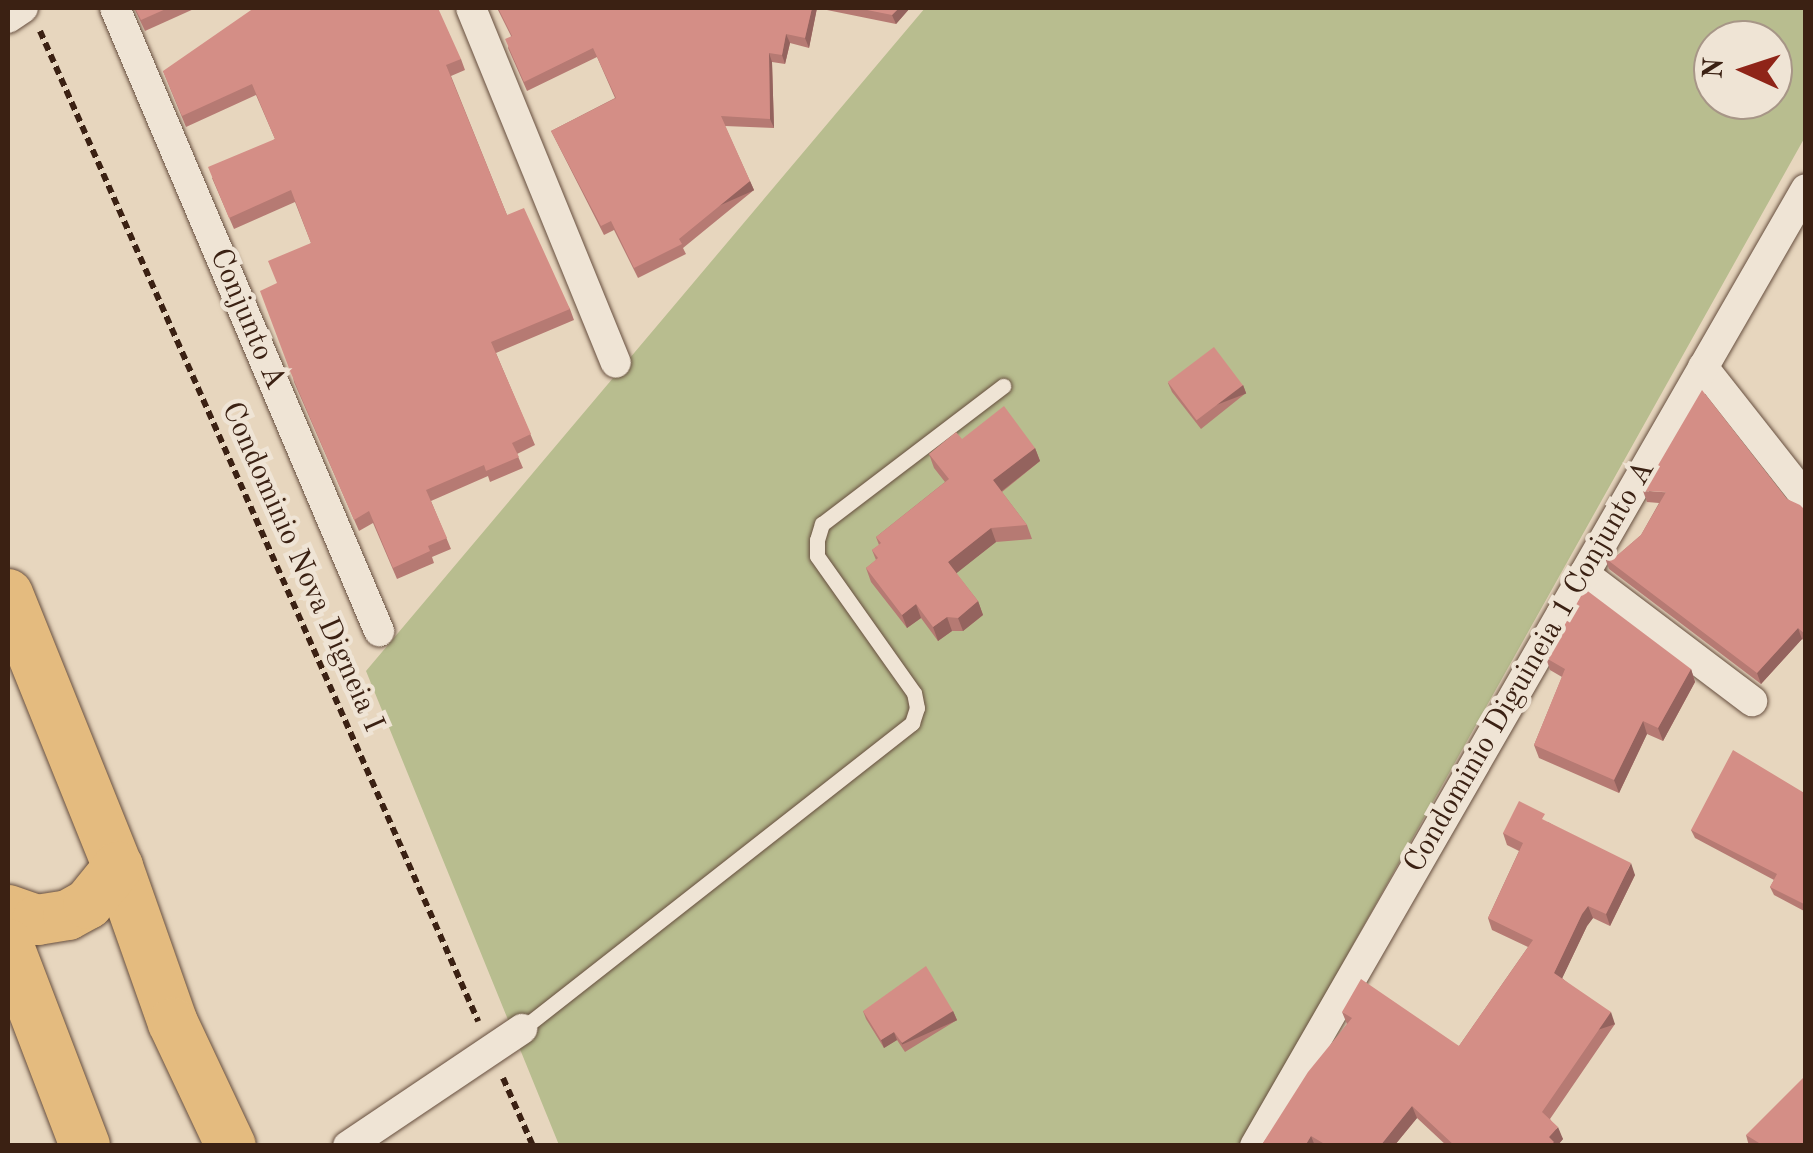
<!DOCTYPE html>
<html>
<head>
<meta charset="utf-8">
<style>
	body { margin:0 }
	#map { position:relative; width:1813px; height:1153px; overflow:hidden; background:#e7d6be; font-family:"Old Standard TT",serif }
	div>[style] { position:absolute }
	.green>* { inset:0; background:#b8bd8f }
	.path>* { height:6px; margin-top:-3px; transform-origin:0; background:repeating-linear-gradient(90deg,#3b2113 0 8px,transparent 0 13px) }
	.roads { filter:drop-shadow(0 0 2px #664e3e) drop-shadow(0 0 2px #664e3e) }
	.service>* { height:15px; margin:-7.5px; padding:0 7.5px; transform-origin:7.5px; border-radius:7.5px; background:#efe4d5 }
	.minor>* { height:30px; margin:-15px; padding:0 15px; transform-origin:15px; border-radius:15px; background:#efe4d5 }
	.trunk>* { height:50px; margin:-25px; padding:0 25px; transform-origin:25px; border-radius:25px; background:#e4bb7f }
	.wall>* { inset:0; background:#b67a73 }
	.shaded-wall>* { inset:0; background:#94635e; transform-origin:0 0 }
	.building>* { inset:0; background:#d48e86; transform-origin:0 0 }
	span { translate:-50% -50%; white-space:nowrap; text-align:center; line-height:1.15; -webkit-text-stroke:9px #efe4d5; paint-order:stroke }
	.street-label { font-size:30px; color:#3b2113 }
	.frame { position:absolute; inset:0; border:10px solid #3b2113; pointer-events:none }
	.north { position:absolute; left:1693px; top:20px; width:100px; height:100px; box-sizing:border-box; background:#efe4d5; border:2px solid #a79687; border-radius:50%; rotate:273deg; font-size:28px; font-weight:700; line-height:40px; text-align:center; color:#3b2113 }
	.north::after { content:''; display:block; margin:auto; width:35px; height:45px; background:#8f2418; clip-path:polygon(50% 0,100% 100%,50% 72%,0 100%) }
</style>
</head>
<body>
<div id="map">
	<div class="green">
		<div style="clip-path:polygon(evenodd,925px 8px,1805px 8px,1805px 137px,1241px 1145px,559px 1145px,366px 671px,925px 8px,1713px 40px,1773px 40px,1773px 100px,1713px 100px,1713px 40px)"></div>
	</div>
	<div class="path">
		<div style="left:40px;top:31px;width:1083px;rotate:66.13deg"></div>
		<div style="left:503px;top:1078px;width:74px;rotate:66.2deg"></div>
	</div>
	<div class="roads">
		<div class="service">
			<div style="left:522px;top:1029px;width:496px;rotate:-38.1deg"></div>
			<div style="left:912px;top:723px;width:16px;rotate:-72deg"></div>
			<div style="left:917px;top:708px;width:15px;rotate:-101deg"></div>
			<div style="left:914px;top:693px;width:168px;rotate:-125.3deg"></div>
			<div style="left:817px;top:556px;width:16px;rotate:-90deg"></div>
			<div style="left:817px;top:540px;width:17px;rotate:-73deg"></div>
			<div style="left:822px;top:524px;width:228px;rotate:-37.3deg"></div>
		</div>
		<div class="minor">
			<div style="left:115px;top:8px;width:677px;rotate:67.03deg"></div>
			<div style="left:471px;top:8px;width:383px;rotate:67.8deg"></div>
			<div style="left:8px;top:18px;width:18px;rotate:-34deg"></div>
			<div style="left:1703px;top:367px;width:167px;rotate:51.8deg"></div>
			<div style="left:1584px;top:574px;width:211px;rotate:37.1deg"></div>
			<div style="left:348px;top:1146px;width:210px;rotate:-33.9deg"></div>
			<div style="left:1255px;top:1146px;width:1104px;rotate:-60.07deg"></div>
		</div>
		<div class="trunk">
			<div style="left:8px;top:594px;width:294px;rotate:68.1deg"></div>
			<div style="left:118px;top:867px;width:165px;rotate:70.6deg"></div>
			<div style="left:173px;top:1023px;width:136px;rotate:64.8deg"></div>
			<div style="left:8px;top:910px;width:31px;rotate:19deg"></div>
			<div style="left:37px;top:920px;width:31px;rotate:-9deg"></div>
			<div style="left:68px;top:915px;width:23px;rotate:-29deg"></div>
			<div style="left:88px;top:904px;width:48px;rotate:-51deg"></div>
			<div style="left:8px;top:944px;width:216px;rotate:69.1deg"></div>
		</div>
	</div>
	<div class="wall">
		<div style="clip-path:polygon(134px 8px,196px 8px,145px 31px)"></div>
		<div style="clip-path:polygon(497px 8px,910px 8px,896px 24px,817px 8px,809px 48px,790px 43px,785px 64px,772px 62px,774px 128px,725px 126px,754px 190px,683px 248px,686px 254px,638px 278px,614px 230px,604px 235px,551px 131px,615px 98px,597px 57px,527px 91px,508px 48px,511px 36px)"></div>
		<div style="clip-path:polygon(461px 59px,465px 70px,451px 76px,507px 215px,570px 309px,574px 320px,496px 353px,535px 445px,517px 454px,523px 468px,490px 482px,488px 476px,431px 501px,451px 549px,432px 557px,434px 563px,397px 579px,373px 523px,359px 531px,294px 382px,277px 284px,311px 243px,295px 202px,234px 229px,212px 178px,275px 139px,256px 95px,186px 127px,163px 71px)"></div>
		<div style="clip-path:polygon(1168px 383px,1243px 385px,1246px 393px,1201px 429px,1172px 392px)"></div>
		<div style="clip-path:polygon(962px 439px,1035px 448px,1040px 461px,1002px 492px,1027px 525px,1032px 539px,996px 542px,956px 573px,978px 601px,983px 615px,963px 631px,952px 631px,938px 641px,921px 618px,907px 628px,871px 582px,866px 568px,876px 560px,872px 550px,879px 545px,876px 537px,945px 482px,934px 468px,929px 454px)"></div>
		<div style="clip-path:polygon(1643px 491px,1787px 499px,1806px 511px,1806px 642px,1802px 639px,1761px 684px,1609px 569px,1605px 558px,1612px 560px,1641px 535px,1659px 503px,1647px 502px)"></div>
		<div style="clip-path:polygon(1546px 658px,1691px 669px,1695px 682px,1663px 741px,1647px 734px,1619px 793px,1539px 758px,1534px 745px,1562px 677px,1550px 670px)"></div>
		<div style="clip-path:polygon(1806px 794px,1806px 912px,1774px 895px,1770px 887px,1774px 880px,1695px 838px,1691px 830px)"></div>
		<div style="clip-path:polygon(1548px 822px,1635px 875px,1610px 926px,1593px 918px,1587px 926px,1562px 978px,1615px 1024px,1550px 1119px,1563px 1139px,1557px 1146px,1447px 1146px,1417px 1118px,1394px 1146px,1261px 1146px,1347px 1024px,1342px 1012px,1459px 1046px,1528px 947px,1492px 930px,1488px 918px,1519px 851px,1507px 845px,1503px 833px)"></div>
		<div style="clip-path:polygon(863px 1011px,953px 1011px,957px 1020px,905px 1052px,897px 1040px,884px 1048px,866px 1019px)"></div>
		<div style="clip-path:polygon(1746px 1135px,1806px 1146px,1749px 1146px)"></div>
	</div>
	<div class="shaded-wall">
		<div style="clip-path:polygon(812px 8px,817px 8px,809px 48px,805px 38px)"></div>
		<div style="clip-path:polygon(899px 8px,910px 8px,896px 24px,892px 15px)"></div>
		<div style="clip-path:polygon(786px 34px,790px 43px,785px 64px,782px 55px)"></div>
		<div style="clip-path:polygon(769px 53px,772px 62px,774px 128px,770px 119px)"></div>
		<div style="left:750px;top:181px;width:10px;height:92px;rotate:66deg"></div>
		<div style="left:1243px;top:385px;width:9px;height:58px;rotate:69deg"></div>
		<div style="clip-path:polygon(1035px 448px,1040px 461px,998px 494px,993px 480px)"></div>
		<div style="clip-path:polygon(991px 528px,996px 542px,953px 576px,948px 562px)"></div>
		<div style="clip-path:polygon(978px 601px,983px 615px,963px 631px,958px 618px)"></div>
		<div style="clip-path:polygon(916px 604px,921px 618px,907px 628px,902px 615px)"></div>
		<div style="clip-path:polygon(947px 617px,952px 631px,938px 641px,933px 627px)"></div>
		<div style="clip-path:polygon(1798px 628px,1802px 639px,1761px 684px,1757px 673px)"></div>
		<div style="clip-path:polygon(1691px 669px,1695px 682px,1663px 741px,1658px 728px)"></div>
		<div style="clip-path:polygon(1643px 721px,1647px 734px,1619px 793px,1614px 780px)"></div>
		<div style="clip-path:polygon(1631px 863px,1635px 875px,1610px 926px,1606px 914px)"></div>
		<div style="clip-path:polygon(1588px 906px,1593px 918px,1587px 926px,1559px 985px,1554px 973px,1582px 914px)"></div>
		<div style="left:953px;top:1011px;width:10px;height:60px;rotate:66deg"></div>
		<div style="left:1611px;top:1012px;width:13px;height:121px;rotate:72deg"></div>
		<div style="clip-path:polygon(894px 1032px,897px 1040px,884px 1048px,881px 1040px)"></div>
		<div style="clip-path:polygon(1412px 1106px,1417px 1118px,1394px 1146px,1380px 1146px)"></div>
		<div style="clip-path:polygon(1558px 1127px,1563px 1139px,1557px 1146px,1550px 1146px,1549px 1137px)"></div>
		<div style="clip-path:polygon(1311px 1136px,1315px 1146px,1305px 1146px)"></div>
	</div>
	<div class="building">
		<div style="clip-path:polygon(135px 8px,168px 8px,141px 20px)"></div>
		<div style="clip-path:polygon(254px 8px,438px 8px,461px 59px,446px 65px,507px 215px,524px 208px,570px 309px,491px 342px,531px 434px,512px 443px,519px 457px,486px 471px,484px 465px,426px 490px,447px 538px,428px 546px,430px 551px,393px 568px,369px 511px,354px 520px,290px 371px,260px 291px,277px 283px,268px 261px,311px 243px,291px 190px,229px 218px,208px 167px,275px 139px,252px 84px,182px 116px,163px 71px)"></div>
		<div style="clip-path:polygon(498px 8px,812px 8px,805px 38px,786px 34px,782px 55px,769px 53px,770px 119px,721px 116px,750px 181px,679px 239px,682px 244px,634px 268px,611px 221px,601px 226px,551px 131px,616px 98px,593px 48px,524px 82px,505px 39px,512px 36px)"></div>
		<div style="clip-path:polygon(857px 8px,899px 8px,892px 15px)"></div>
		<div style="left:1214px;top:347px;width:48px;height:58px;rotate:53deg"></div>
		<div style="clip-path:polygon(1702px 390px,1787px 499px,1800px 505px,1806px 511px,1806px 635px,1798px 628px,1757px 673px,1605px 558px,1612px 560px,1641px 535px,1666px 492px,1643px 491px)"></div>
		<div style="clip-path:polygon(1004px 406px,1035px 448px,993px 480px,1027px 525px,991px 528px,948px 562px,978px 601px,958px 618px,947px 617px,933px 627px,916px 604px,902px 615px,866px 568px,878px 558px,872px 550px,881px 543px,876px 537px,949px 479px,929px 454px,956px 432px,962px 439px)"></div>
		<div style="clip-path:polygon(1585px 589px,1691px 669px,1658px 728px,1643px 721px,1614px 780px,1534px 745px,1565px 669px,1546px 658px)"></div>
		<div style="clip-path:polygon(1733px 750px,1806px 794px,1806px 905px,1770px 887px,1777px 874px,1691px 830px)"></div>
		<div style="clip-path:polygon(1519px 801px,1545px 814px,1542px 819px,1631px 863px,1606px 914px,1588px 906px,1582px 914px,1554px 973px,1611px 1012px,1542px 1112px,1558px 1127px,1549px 1137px,1554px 1142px,1550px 1146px,1455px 1146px,1412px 1106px,1380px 1146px,1328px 1146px,1311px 1136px,1305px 1146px,1261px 1146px,1308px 1072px,1352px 1018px,1342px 1012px,1361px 979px,1459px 1046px,1533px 940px,1488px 918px,1523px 843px,1503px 833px)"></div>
		<div style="clip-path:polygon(926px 966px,953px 1011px,902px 1043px,894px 1032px,881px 1040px,863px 1011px)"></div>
		<div style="clip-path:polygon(1806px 1075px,1806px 1146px,1764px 1146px,1746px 1135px)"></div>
	</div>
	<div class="street-label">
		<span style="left:247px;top:319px;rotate:67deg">Conjunto A</span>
		<span style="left:302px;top:567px;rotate:66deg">Condominio Nova Digneia I</span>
		<span style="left:1530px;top:667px;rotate:-60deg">Condominio Diguineia 1 Conjunto A</span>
	</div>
	<div class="frame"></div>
	<div class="north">N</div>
</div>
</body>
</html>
